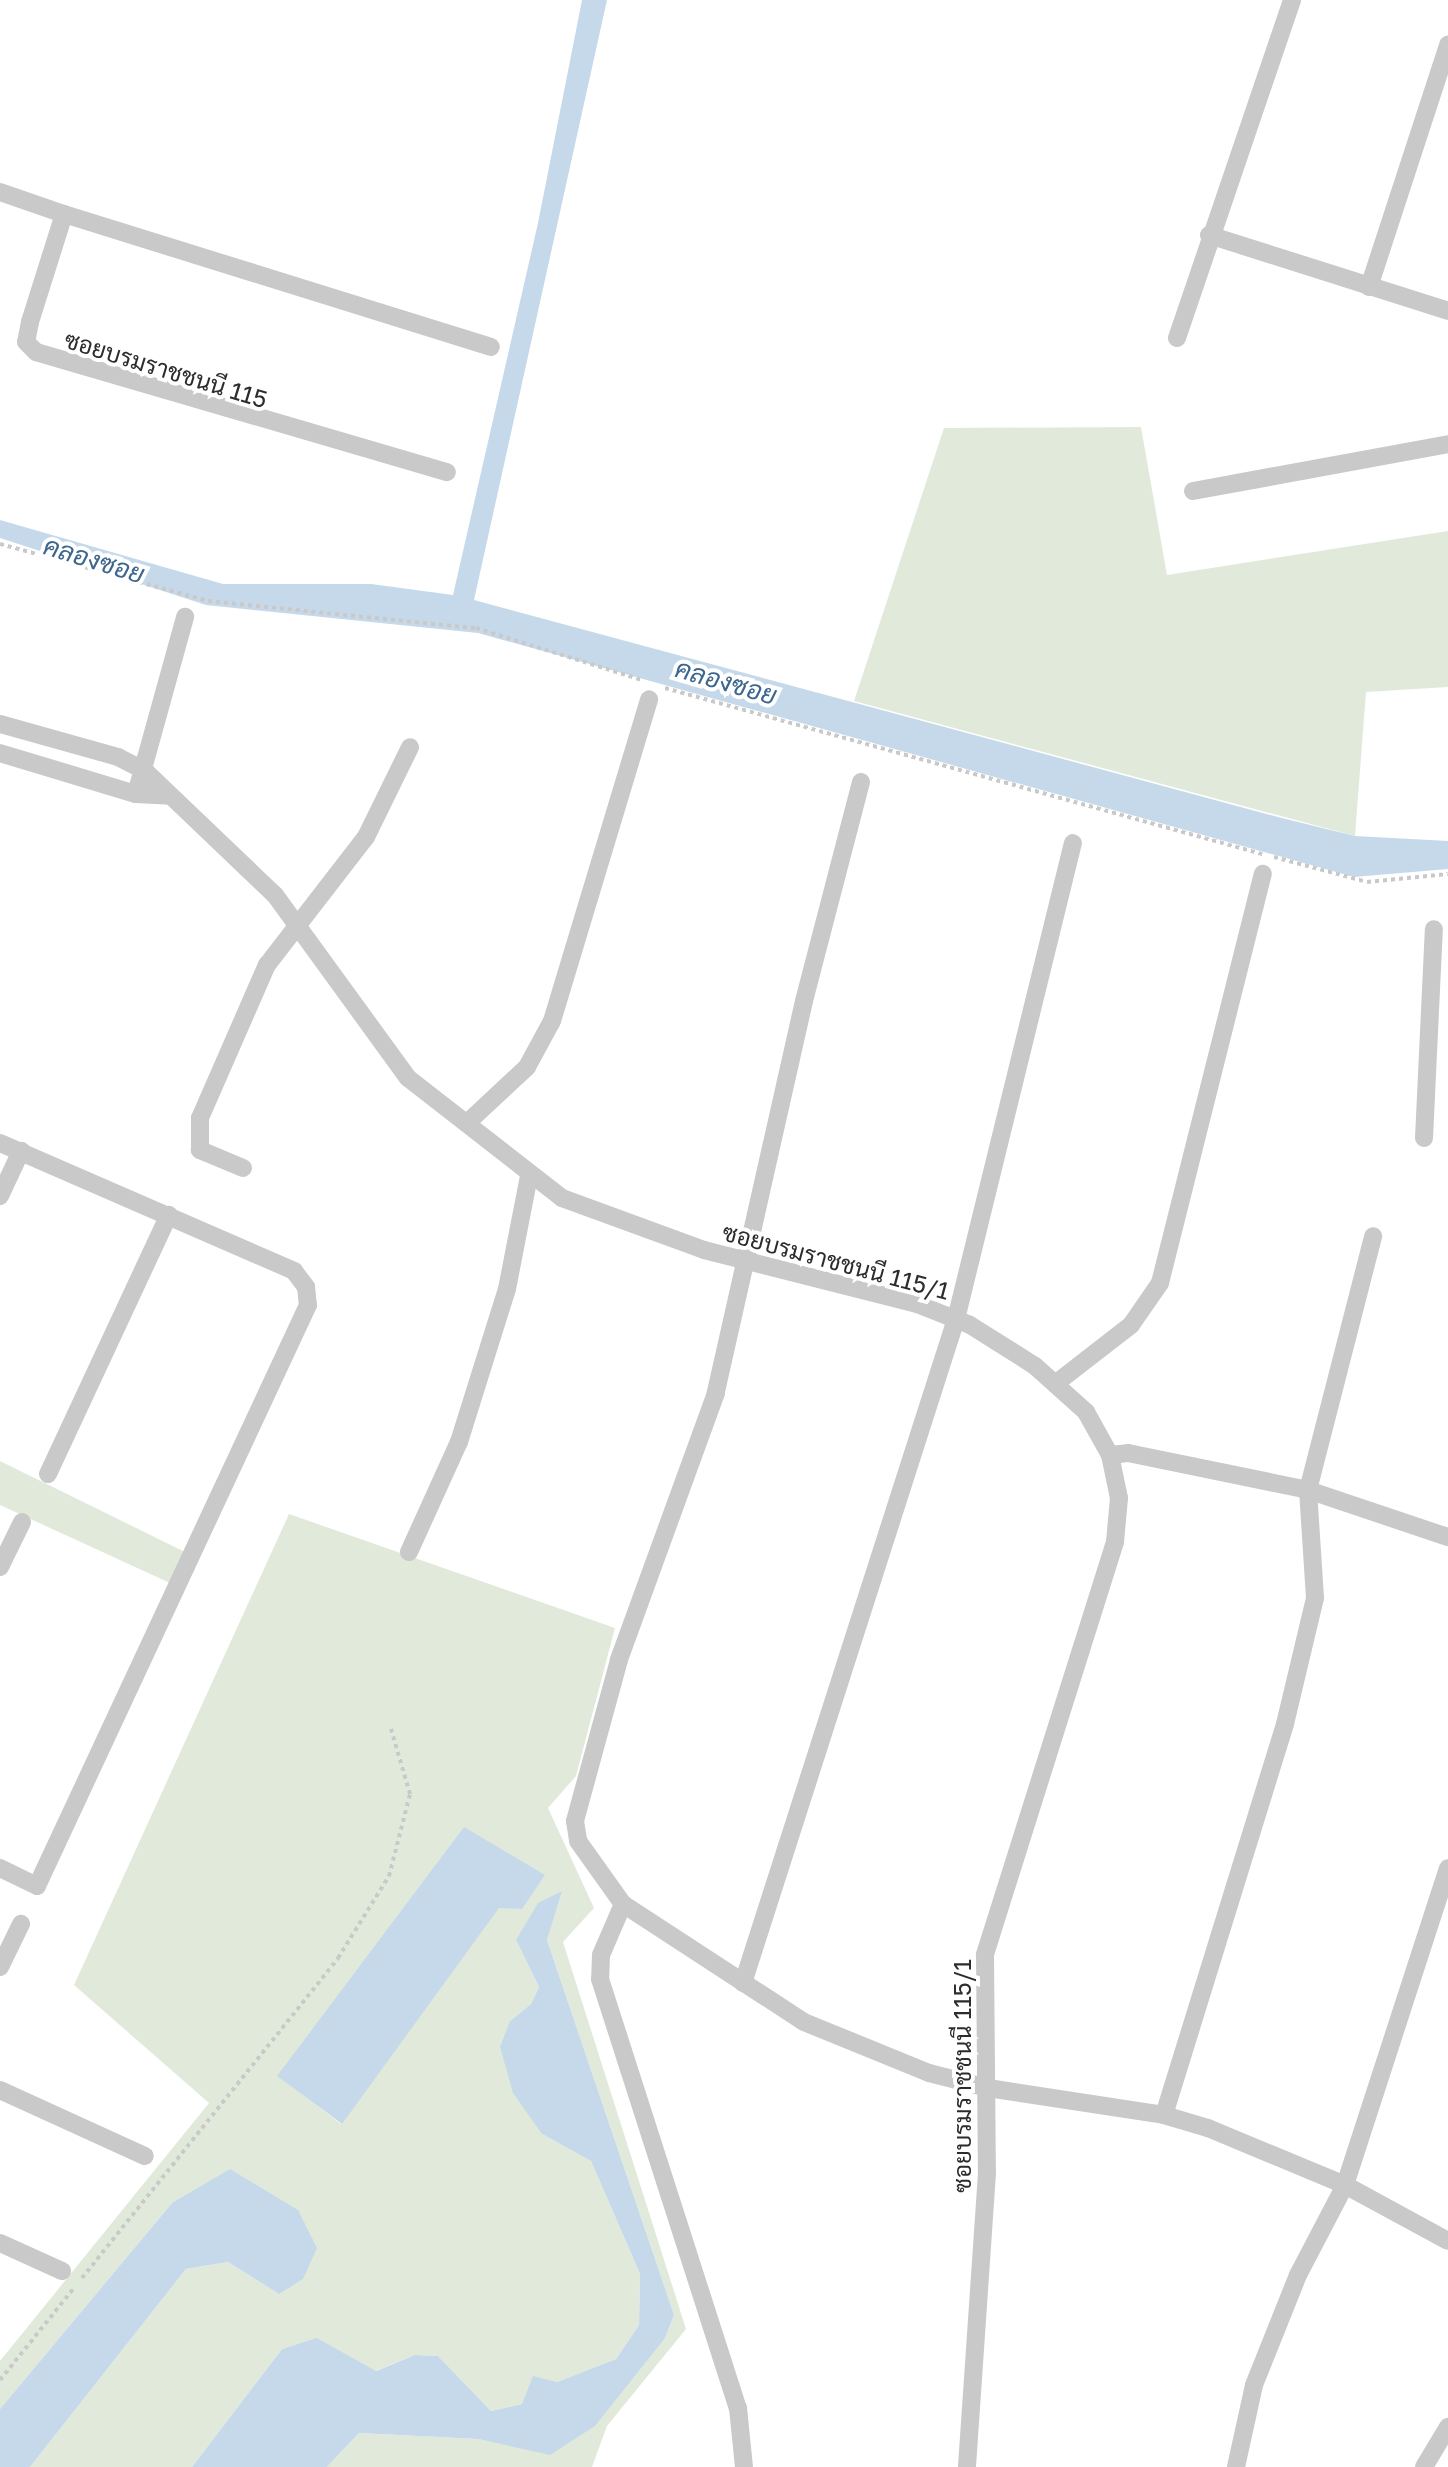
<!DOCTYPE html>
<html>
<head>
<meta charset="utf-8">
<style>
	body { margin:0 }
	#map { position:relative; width:1448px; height:2467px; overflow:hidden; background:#fff; font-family:"Golos Text",Sarabun,sans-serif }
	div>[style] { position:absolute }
	.green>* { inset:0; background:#e1eada }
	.water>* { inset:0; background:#c6d9ea }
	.path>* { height:4px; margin-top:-2px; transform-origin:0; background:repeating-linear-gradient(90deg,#c9c9c9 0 4px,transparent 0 8px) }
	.minor>* { height:18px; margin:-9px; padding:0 9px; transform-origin:9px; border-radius:9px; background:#c9c9c9 }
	span { translate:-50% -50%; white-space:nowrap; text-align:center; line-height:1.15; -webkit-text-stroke:8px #fff; paint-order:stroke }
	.street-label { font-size:24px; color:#2c2c2c }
	.water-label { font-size:26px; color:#3c668d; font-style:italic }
</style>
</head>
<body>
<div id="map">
	<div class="green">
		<div style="clip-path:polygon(1141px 427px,1167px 575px,1448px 531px,1448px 687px,1366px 692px,1355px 836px,854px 701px,944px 428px)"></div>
		<div style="clip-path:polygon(0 1461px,185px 1552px,170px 1583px,0 1505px)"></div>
		<div style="clip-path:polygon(evenodd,289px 1514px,615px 1628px,576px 1776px,548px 1808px,594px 1908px,563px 1942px,686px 2329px,607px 2426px,592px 2467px,327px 2467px,359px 2433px,478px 2439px,551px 2454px,665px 2338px,674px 2315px,547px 1940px,561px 1891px,516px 1940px,539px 1987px,531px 2004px,510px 2021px,542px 2134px,591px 2161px,640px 2274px,639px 2325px,616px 2359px,557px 2382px,522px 2404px,491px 2411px,438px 2356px,415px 2355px,375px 2371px,317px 2339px,282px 2349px,192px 2467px,30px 2467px,186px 2269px,228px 2262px,279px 2294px,172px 2203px,0 2409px,0 2361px,209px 2103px,74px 1985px,289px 1514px,464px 1828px,522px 1909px,499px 1907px,341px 2124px,278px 2076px,464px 1828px)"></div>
	</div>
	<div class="water">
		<div style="clip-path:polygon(582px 0,607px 0,474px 600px,1278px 817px,1355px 836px,1448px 841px,1448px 869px,1354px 877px,478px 633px,206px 605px,0 538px,0 520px,223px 584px,371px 584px,453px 595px,538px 223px)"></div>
		<div style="clip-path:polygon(464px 1827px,545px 1875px,522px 1909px,499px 1908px,342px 2124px,277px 2076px)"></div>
		<div style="clip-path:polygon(562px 1891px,547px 1940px,674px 2315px,665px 2338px,595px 2426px,550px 2455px,478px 2439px,359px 2433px,327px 2467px,192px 2467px,282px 2349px,317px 2338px,376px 2371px,415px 2355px,438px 2356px,491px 2411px,522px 2404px,533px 2376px,557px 2382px,616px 2359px,639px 2325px,640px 2274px,591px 2161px,542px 2134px,513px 2093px,500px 2047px,510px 2021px,531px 2004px,539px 1987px,516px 1940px,538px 1903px)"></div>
		<div style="clip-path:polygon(230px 2169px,298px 2210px,317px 2248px,303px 2279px,279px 2294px,228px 2262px,186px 2269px,30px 2467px,0 2467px,0 2409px,172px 2203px)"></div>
	</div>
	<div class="path">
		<div style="left:0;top:544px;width:216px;rotate:15.3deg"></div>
		<div style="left:208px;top:601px;width:269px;rotate:5.8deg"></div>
		<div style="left:476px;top:628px;width:174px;rotate:17.4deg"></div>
		<div style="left:665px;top:688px;width:620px;rotate:15.54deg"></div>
		<div style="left:1274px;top:857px;width:96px;rotate:15deg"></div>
		<div style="left:1367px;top:882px;width:81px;rotate:-5.6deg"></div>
		<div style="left:82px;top:2278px;width:410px;rotate:-51.3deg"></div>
		<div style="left:338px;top:1958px;width:97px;rotate:-58.1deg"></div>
		<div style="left:389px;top:1876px;width:85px;rotate:-75.6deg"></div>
		<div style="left:410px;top:1794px;width:68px;rotate:-106.3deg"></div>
		<div style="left:0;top:2380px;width:118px;rotate:-51.2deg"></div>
	</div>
	<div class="minor">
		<div style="left:0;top:192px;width:68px;rotate:19deg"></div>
		<div style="left:64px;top:214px;width:113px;rotate:107.5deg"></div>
		<div style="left:30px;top:322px;width:20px;rotate:101deg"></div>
		<div style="left:26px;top:342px;width:14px;rotate:45deg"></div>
		<div style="left:36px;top:352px;width:428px;rotate:16.3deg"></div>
		<div style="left:64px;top:214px;width:447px;rotate:17.3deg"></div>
		<div style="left:1209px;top:235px;width:251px;rotate:17.6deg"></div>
		<div style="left:1369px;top:287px;width:255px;rotate:-71.9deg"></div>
		<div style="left:1177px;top:338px;width:357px;rotate:-71.2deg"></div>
		<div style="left:1193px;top:491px;width:259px;rotate:-10.4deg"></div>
		<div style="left:0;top:724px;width:123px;rotate:15.6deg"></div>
		<div style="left:118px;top:757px;width:29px;rotate:27deg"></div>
		<div style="left:144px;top:770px;width:181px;rotate:43.7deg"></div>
		<div style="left:275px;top:895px;width:226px;rotate:54deg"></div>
		<div style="left:408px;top:1078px;width:195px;rotate:37.9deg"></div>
		<div style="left:562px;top:1198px;width:151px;rotate:20.1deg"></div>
		<div style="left:704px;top:1250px;width:220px;rotate:14.2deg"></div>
		<div style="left:917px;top:1304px;width:57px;rotate:21.6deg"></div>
		<div style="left:970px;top:1325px;width:77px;rotate:32.2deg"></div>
		<div style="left:1035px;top:1366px;width:69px;rotate:42deg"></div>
		<div style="left:1086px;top:1412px;width:49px;rotate:60.8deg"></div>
		<div style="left:1110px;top:1455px;width:44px;rotate:78.2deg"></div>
		<div style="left:1119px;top:1498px;width:44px;rotate:95.2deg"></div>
		<div style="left:1115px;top:1542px;width:433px;rotate:107.5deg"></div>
		<div style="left:985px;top:1955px;width:218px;rotate:89.5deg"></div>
		<div style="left:987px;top:2173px;width:295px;rotate:93.9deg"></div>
		<div style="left:0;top:753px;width:142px;rotate:16.8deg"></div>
		<div style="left:136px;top:794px;width:34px;rotate:3deg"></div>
		<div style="left:861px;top:782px;width:226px;rotate:104.6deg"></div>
		<div style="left:804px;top:1001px;width:402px;rotate:102.7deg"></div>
		<div style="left:716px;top:1393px;width:284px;rotate:110deg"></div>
		<div style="left:619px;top:1660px;width:167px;rotate:105.3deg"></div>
		<div style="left:575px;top:1821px;width:20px;rotate:81deg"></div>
		<div style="left:578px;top:1841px;width:77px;rotate:54.5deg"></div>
		<div style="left:623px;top:1904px;width:216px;rotate:33.1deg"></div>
		<div style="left:804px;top:2022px;width:135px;rotate:22.2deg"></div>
		<div style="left:929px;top:2073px;width:61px;rotate:14.3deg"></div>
		<div style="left:988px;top:2088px;width:178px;rotate:8.7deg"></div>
		<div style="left:1164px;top:2115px;width:46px;rotate:16.5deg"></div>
		<div style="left:1208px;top:2128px;width:148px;rotate:22.6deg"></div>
		<div style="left:1345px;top:2185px;width:117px;rotate:28.5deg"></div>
		<div style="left:136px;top:794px;width:184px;rotate:-74.5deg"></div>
		<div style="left:467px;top:1123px;width:82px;rotate:-43deg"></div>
		<div style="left:527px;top:1067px;width:52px;rotate:-61.5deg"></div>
		<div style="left:552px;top:1021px;width:336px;rotate:-73.2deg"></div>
		<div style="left:1424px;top:1138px;width:209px;rotate:-87.3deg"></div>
		<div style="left:0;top:1143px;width:321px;rotate:23.5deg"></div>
		<div style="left:294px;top:1271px;width:20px;rotate:53deg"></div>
		<div style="left:306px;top:1287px;width:18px;rotate:84deg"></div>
		<div style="left:308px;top:1305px;width:641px;rotate:115.01deg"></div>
		<div style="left:37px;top:1886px;width:41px;rotate:-154.1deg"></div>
		<div style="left:243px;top:1168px;width:47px;rotate:-157.3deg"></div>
		<div style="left:200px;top:1150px;width:32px;rotate:-90deg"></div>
		<div style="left:200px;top:1118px;width:167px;rotate:-66.4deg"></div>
		<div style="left:267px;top:965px;width:162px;rotate:-52.3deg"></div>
		<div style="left:366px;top:837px;width:100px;rotate:-63.9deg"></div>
		<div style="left:0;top:1196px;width:50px;rotate:-65deg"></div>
		<div style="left:1055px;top:1384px;width:96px;rotate:-37.8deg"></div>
		<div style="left:1131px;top:1325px;width:51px;rotate:-55.4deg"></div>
		<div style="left:1160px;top:1283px;width:422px;rotate:-75.9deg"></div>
		<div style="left:1110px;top:1455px;width:18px;rotate:-6deg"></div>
		<div style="left:1128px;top:1453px;width:184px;rotate:11.6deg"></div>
		<div style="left:1308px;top:1490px;width:148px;rotate:18.6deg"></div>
		<div style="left:48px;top:1474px;width:286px;rotate:-65deg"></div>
		<div style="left:409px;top:1552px;width:121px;rotate:-65.6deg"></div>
		<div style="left:459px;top:1442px;width:160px;rotate:-72.6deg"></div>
		<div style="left:507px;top:1289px;width:115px;rotate:-79deg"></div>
		<div style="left:0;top:1567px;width:50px;rotate:-63.9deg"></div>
		<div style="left:623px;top:1904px;width:56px;rotate:113.3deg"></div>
		<div style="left:601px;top:1955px;width:24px;rotate:92deg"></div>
		<div style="left:600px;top:1979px;width:451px;rotate:72.2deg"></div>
		<div style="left:738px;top:2408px;width:59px;rotate:84.2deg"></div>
		<div style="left:0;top:1967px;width:48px;rotate:-64deg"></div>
		<div style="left:743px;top:1983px;width:697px;rotate:-72.21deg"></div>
		<div style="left:956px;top:1319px;width:490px;rotate:-76.2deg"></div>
		<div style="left:0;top:2090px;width:159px;rotate:24.5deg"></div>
		<div style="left:1164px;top:2115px;width:409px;rotate:-72.8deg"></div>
		<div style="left:1285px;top:1724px;width:130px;rotate:-76.6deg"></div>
		<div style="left:1315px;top:1598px;width:108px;rotate:-93.7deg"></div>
		<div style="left:1308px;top:1490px;width:262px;rotate:-75.6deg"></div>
		<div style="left:0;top:2243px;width:68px;rotate:24.3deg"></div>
		<div style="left:1236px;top:2467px;width:84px;rotate:-77.6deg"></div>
		<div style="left:1254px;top:2385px;width:118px;rotate:-68.2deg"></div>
		<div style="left:1298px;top:2275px;width:102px;rotate:-62.4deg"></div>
		<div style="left:1345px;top:2185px;width:333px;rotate:-72deg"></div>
		<div style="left:1424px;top:2467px;width:47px;rotate:-59deg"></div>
	</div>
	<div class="street-label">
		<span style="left:166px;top:369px;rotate:17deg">ซอยบรมราชชนนี 115</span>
		<span style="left:836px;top:1261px;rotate:15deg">ซอยบรมราชชนนี 115/1</span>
		<span style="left:962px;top:2076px;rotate:-90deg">ซอยบรมราชชนนี 115/1</span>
	</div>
	<div class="water-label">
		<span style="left:94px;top:560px;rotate:17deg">คลองซอย</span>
		<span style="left:726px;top:682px;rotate:16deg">คลองซอย</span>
	</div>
</div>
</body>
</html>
